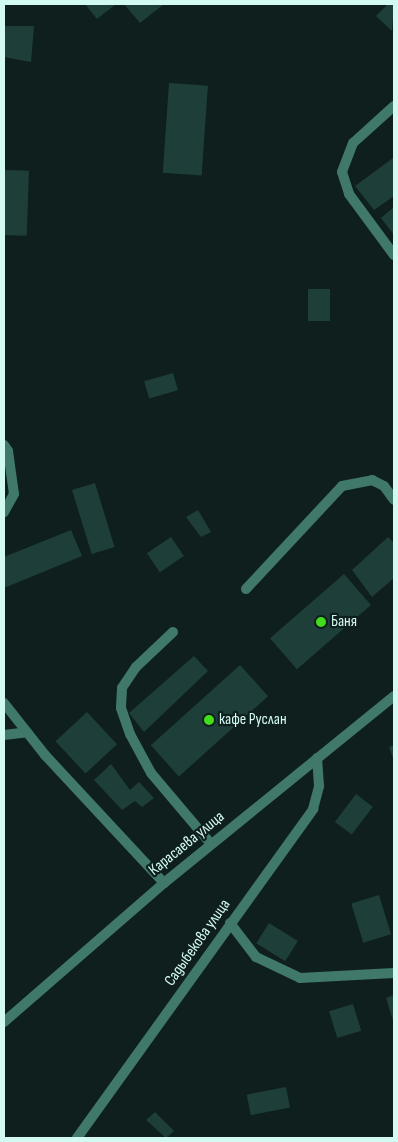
<!DOCTYPE html>
<html>
<head>
<meta charset="utf-8">
<style>
	body { margin:0 }
	#map { position:relative; width:398px; height:1142px; overflow:hidden; background:#0f1f1d; font-family:"Sofia Sans Condensed",sans-serif }
	div>[style] { position:absolute }
	.building>* { inset:0; background:#1e3e3a; transform-origin:0 0 }
	.service>* { height:10px; margin:-5px; padding:0 5px; transform-origin:5px; border-radius:5px; background:#407869 }
	.minor>* { height:10px; margin:-5px; padding:0 5px; transform-origin:5px; border-radius:5px; background:#407869 }
	.tertiary>* { height:10px; margin:-5px; padding:0 5px; transform-origin:5px; border-radius:5px; background:#407869 }
	.dots>* { width:14px; height:14px; translate:-50% -50%; box-sizing:border-box; border:2px solid #0f1f1d; border-radius:50% }
	span { translate:-50% -50%; white-space:nowrap; text-align:center; line-height:1.15; -webkit-text-stroke:4.5px #0f1f1d; paint-order:stroke }
	.poi-label { font-size:16px; color:#d3faf2 }
	.left { translate:0 -50%; text-align:left }
	.street-label { font-size:16px; color:#d3faf2 }
	.frame { position:absolute; inset:0; border:5px solid #d3faf2; pointer-events:none }
</style>
</head>
<body>
<div id="map">
	<div class="building">
		<div style="clip-path:polygon(85px 4px,116px 4px,97px 19px)"></div>
		<div style="clip-path:polygon(124px 4px,164px 4px,140px 23px)"></div>
		<div style="clip-path:polygon(388px 4px,394px 4px,392px 31px,376px 16px)"></div>
		<div style="clip-path:polygon(4px 26px,34px 26px,31px 62px,4px 57px)"></div>
		<div style="left:169px;top:83px;width:39px;height:90px;rotate:4deg"></div>
		<div style="clip-path:polygon(393px 158px,394px 196px,374px 210px,355px 186px)"></div>
		<div style="left:4px;top:170px;width:25px;height:65px;rotate:2deg"></div>
		<div style="clip-path:polygon(394px 207px,394px 235px,381px 218px)"></div>
		<div style="left:308px;top:289px;width:22px;height:32px"></div>
		<div style="left:173px;top:373px;width:18px;height:30px;rotate:74deg"></div>
		<div style="left:95px;top:483px;width:67px;height:24px;rotate:73deg"></div>
		<div style="clip-path:polygon(198px 510px,211px 532px,201px 537px,186px 517px)"></div>
		<div style="clip-path:polygon(71px 530px,82px 556px,4px 588px,4px 557px)"></div>
		<div style="left:171px;top:537px;width:23px;height:29px;rotate:56deg"></div>
		<div style="clip-path:polygon(388px 537px,394px 543px,394px 578px,372px 597px,352px 570px)"></div>
		<div style="left:344px;top:574px;width:41px;height:98px;rotate:49deg"></div>
		<div style="clip-path:polygon(194px 656px,208px 671px,144px 732px,129px 713px)"></div>
		<div style="left:240px;top:665px;width:42px;height:120px;rotate:48deg"></div>
		<div style="left:87px;top:712px;width:44px;height:43px;rotate:47deg"></div>
		<div style="clip-path:polygon(394px 745px,394px 761px,389px 747px)"></div>
		<div style="clip-path:polygon(111px 764px,130px 790px,139px 782px,154px 798px,142px 807px,135px 801px,122px 810px,94px 780px)"></div>
		<div style="left:356px;top:794px;width:21px;height:35px;rotate:37deg"></div>
		<div style="left:379px;top:895px;width:41px;height:29px;rotate:73deg"></div>
		<div style="left:269px;top:923px;width:34px;height:24px;rotate:32deg"></div>
		<div style="clip-path:polygon(394px 995px,394px 1024px,386px 998px)"></div>
		<div style="left:353px;top:1004px;width:28px;height:25px;rotate:73deg"></div>
		<div style="left:286px;top:1087px;width:21px;height:40px;rotate:79deg"></div>
		<div style="clip-path:polygon(155px 1112px,174px 1131px,166px 1138px,146px 1120px)"></div>
	</div>
	<div class="service">
		<div style="left:4px;top:445px;width:7px;rotate:56deg"></div>
		<div style="left:8px;top:451px;width:43px;rotate:82.1deg"></div>
		<div style="left:14px;top:494px;width:21px;rotate:119deg"></div>
		<div style="left:246px;top:589px;width:141px;rotate:-47deg"></div>
		<div style="left:342px;top:486px;width:31px;rotate:-11deg"></div>
		<div style="left:372px;top:480px;width:13px;rotate:27deg"></div>
		<div style="left:384px;top:486px;width:17px;rotate:54deg"></div>
	</div>
	<div class="minor">
		<div style="left:394px;top:106px;width:55px;rotate:137.9deg"></div>
		<div style="left:353px;top:143px;width:31px;rotate:111deg"></div>
		<div style="left:342px;top:172px;width:23px;rotate:72deg"></div>
		<div style="left:349px;top:194px;width:76px;rotate:53.6deg"></div>
		<div style="left:173px;top:632px;width:51px;rotate:136.6deg"></div>
		<div style="left:136px;top:667px;width:25px;rotate:124deg"></div>
		<div style="left:122px;top:688px;width:20px;rotate:93deg"></div>
		<div style="left:121px;top:708px;width:28px;rotate:71deg"></div>
		<div style="left:130px;top:734px;width:44px;rotate:61.7deg"></div>
		<div style="left:151px;top:773px;width:93px;rotate:49.8deg"></div>
		<div style="left:4px;top:703px;width:66px;rotate:51.7deg"></div>
		<div style="left:45px;top:755px;width:175px;rotate:47.1deg"></div>
		<div style="left:4px;top:735px;width:23px;rotate:-7deg"></div>
		<div style="left:230px;top:923px;width:43px;rotate:52.6deg"></div>
		<div style="left:256px;top:957px;width:49px;rotate:25.5deg"></div>
		<div style="left:300px;top:978px;width:94px;rotate:-3deg"></div>
		<div style="left:77px;top:1138px;width:405px;rotate:-54.3deg"></div>
		<div style="left:313px;top:809px;width:24px;rotate:-75deg"></div>
		<div style="left:319px;top:786px;width:28px;rotate:-94deg"></div>
	</div>
	<div class="tertiary">
		<div style="left:4px;top:1022px;width:212px;rotate:-41deg"></div>
		<div style="left:164px;top:883px;width:296px;rotate:-39.1deg"></div>
	</div>
	<div class="dots">
		<div style="left:321px;top:622px;background:#42dd1b"></div>
		<div style="left:209px;top:720px;background:#42dd1b"></div>
	</div>
	<div class="poi-label">
		<span class="left" style="left:331px;top:622px">Баня</span>
		<span class="left" style="left:219px;top:720px">кафе Руслан</span>
	</div>
	<div class="street-label">
		<span style="left:187px;top:844px;rotate:-39deg">Карасаева улица</span>
		<span style="left:198px;top:943px;rotate:-55deg">Садыбекова улица</span>
	</div>
	<div class="frame"></div>
</div>
</body>
</html>
